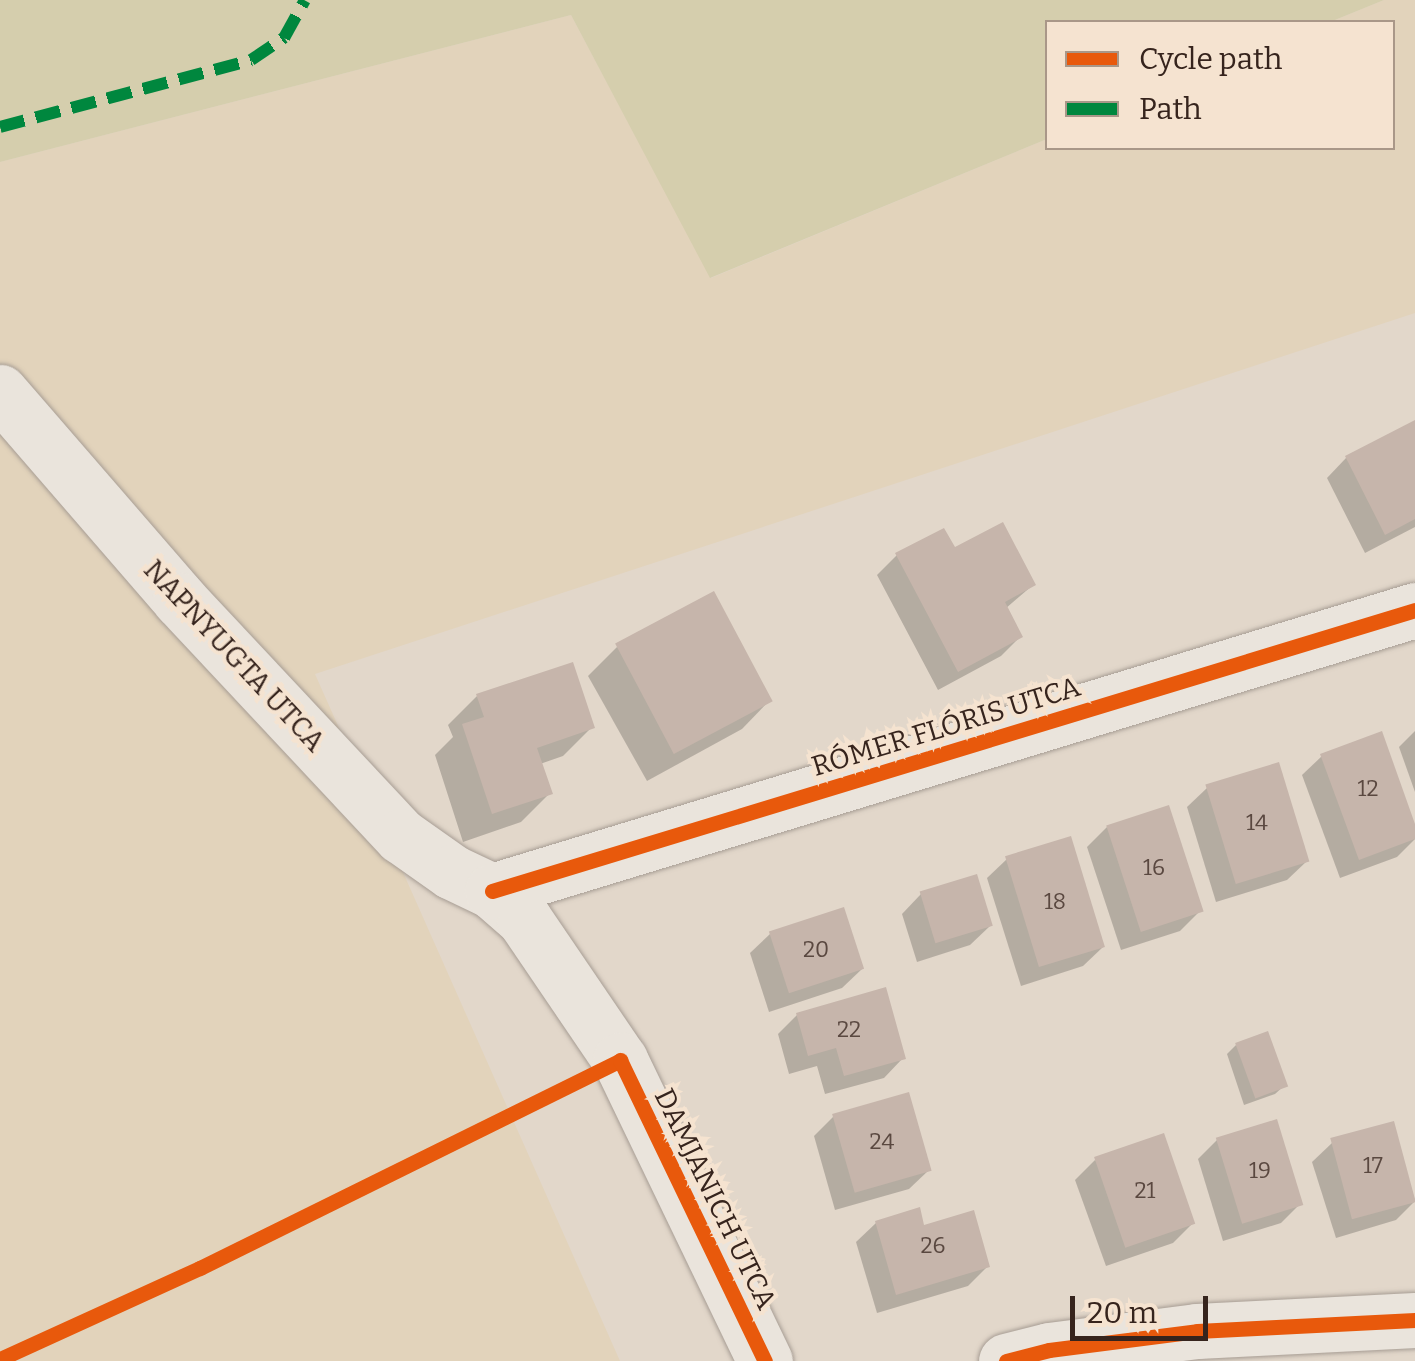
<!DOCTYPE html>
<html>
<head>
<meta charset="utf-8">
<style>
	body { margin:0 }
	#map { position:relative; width:1415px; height:1361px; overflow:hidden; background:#e2d7ca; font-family:Bitter,serif }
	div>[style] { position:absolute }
	.farmland>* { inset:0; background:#e2d3bb }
	.green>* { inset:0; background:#d5cead }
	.shadow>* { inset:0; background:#0003 }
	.building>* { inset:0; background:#c6b5ab; transform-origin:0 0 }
	.roads { filter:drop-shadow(0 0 2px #a79d94) drop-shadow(0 0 2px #a79d94) }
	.minor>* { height:55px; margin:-27.5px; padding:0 27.5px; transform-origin:27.5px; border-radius:27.5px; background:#eae4dc }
	.quiet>* { height:12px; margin-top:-6px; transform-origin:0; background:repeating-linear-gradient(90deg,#00873e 0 25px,transparent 0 37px) }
	.cycleway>* { height:15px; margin:-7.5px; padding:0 7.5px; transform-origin:7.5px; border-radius:7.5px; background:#e8590c }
	span { translate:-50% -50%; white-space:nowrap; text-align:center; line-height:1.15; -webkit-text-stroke:8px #f5e3d0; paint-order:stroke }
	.number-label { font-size:22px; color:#5a4840 }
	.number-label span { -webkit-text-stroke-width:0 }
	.street-label { font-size:28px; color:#36241d }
	.legend { position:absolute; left:1045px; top:20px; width:350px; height:130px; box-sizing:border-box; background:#f5e3d0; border:2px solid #a99788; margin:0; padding:12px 18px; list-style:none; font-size:30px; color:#36241d }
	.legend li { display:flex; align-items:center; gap:20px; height:50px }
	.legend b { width:50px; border:2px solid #a99788 }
	.scale { position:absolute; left:1070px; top:1296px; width:138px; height:45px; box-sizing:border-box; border:5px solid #36241d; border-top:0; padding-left:12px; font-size:30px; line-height:35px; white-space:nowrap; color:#36241d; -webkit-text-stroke:8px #f5e3d0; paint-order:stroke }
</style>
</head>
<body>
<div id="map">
	<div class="farmland">
		<div style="clip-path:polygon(1384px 0,1415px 0,1415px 313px,315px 674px,620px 1361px,0 1361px,0 162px,571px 15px,711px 278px,1047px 139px,1048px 148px,1392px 148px,1392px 22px,1330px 22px)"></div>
	</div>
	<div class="green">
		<div style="clip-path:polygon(0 0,1384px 0,1330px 22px,1048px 22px,1047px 139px,710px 278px,571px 15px,0 162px)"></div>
	</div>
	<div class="shadow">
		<div style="clip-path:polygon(1415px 423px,1415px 527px,1365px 553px,1327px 478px,1346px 458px)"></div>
		<div style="clip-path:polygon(954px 550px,1033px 585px,1005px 609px,1020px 637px,1001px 656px,938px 690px,877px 575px,897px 555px)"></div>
		<div style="clip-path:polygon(617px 647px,770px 700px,742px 729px,647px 781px,588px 676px)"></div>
		<div style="clip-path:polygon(477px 696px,592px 727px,563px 756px,540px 764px,550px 793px,521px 822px,463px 842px,435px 755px,453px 737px,448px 725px)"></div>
		<div style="clip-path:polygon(1415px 731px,1415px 792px,1399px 747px)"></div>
		<div style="clip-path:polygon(1322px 756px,1415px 831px,1415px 839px,1397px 857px,1340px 878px,1302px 775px)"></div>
		<div style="clip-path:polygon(1207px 788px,1307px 861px,1287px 880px,1216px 902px,1187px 807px)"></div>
		<div style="clip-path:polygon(1107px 827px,1200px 911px,1180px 931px,1121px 950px,1087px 847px)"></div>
		<div style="clip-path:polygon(1007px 859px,1103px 947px,1083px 966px,1021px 986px,987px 878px)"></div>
		<div style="clip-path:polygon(921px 894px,990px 926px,970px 945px,917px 962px,902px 914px)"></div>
		<div style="clip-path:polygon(770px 934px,862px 969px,842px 988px,769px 1012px,750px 953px)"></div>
		<div style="clip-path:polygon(797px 1015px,903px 1058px,884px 1078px,825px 1094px,817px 1066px,789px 1074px,778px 1034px)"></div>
		<div style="clip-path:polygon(1236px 1045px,1285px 1085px,1275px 1094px,1244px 1105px,1227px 1054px)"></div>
		<div style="clip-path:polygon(834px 1116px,929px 1170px,909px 1189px,835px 1210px,814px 1136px)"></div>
		<div style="clip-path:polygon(1392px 1124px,1415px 1201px,1396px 1220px,1336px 1238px,1312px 1162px,1332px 1143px)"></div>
		<div style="clip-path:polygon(1217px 1140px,1300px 1204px,1281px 1223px,1223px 1241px,1198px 1159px)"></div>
		<div style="clip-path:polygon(1095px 1160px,1193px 1223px,1173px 1243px,1106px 1266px,1075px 1180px)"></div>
		<div style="clip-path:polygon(876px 1223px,923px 1228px,988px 1266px,968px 1286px,877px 1313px,856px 1242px)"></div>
	</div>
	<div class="building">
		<div style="clip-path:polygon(1415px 420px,1415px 519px,1385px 535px,1345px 456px)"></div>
		<div style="clip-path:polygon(1003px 522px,1036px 585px,1005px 602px,1023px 637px,958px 672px,895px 553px,944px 528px,955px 547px)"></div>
		<div style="left:714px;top:591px;width:125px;height:112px;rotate:62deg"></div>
		<div style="clip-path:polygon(573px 662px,595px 728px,537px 748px,553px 794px,492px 814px,462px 724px,484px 717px,476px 694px)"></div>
		<div style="clip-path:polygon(1382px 731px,1415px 824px,1415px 839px,1359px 860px,1320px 754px)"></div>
		<div style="left:1279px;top:762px;width:104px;height:77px;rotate:73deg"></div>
		<div style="left:1169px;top:805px;width:112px;height:66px;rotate:72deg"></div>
		<div style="left:1071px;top:836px;width:116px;height:69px;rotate:73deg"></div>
		<div style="left:977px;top:874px;width:54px;height:60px;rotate:73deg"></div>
		<div style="left:844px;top:907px;width:65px;height:79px;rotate:72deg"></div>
		<div style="clip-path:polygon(886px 987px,906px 1059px,844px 1076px,836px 1048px,808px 1056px,796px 1013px)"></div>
		<div style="left:1268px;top:1031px;width:59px;height:35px;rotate:70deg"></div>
		<div style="left:909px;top:1092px;width:82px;height:80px;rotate:74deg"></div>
		<div style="left:1277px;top:1119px;width:90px;height:64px;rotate:73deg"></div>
		<div style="left:1394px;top:1121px;width:84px;height:66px;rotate:75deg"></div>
		<div style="left:1164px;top:1133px;width:96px;height:74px;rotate:71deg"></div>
		<div style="clip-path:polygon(920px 1207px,924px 1225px,974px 1210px,990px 1267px,896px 1295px,875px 1221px)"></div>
	</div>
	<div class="roads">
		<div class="minor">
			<div style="left:0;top:392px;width:275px;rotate:49.1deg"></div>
			<div style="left:180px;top:600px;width:323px;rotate:46.9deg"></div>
			<div style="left:401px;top:836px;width:62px;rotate:35.2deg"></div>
			<div style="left:452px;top:872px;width:44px;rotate:25.4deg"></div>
			<div style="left:492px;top:891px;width:43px;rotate:41.2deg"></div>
			<div style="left:524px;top:919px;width:171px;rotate:55.8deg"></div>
			<div style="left:620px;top:1060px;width:334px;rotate:64.3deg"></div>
			<div style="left:492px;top:891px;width:965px;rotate:-16.93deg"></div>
			<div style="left:1006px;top:1361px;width:44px;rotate:-14.3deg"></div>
			<div style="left:1049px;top:1350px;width:149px;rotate:-7.3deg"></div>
			<div style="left:1197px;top:1331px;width:218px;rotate:-2.9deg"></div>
		</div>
	</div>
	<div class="quiet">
		<div style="left:0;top:127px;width:260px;rotate:-14.9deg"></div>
		<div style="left:251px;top:60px;width:40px;rotate:-34deg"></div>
		<div style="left:284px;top:38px;width:43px;rotate:-61.1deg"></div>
	</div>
	<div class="cycleway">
		<div style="left:492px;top:891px;width:965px;rotate:-16.93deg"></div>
		<div style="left:0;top:1359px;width:220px;rotate:-24.5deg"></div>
		<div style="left:200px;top:1268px;width:469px;rotate:-26.3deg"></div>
		<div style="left:620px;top:1060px;width:334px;rotate:64.3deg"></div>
		<div style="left:1006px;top:1361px;width:44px;rotate:-14.3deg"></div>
		<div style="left:1049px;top:1350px;width:149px;rotate:-7.3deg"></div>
		<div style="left:1197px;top:1331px;width:218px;rotate:-2.9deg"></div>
	</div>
	<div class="number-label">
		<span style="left:1368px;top:789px">12</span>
		<span style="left:1257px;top:823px">14</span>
		<span style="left:1154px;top:868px">16</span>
		<span style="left:1055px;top:902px">18</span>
		<span style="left:816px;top:950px">20</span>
		<span style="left:849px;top:1030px">22</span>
		<span style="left:882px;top:1142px">24</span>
		<span style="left:1373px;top:1166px">17</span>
		<span style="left:1260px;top:1171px">19</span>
		<span style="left:1145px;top:1191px">21</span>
		<span style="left:933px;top:1246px">26</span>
	</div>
	<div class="street-label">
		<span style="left:234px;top:656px;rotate:47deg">NAPNYUGTA UTCA</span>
		<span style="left:946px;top:727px;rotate:-17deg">RÓMER FLÓRIS UTCA</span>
		<span style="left:715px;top:1199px;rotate:64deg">DAMJANICH UTCA</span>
	</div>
	<ul class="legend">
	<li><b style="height:12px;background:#e8590c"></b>Cycle path</li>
	<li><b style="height:12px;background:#00873e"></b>Path</li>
	</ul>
	<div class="scale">20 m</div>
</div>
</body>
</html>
